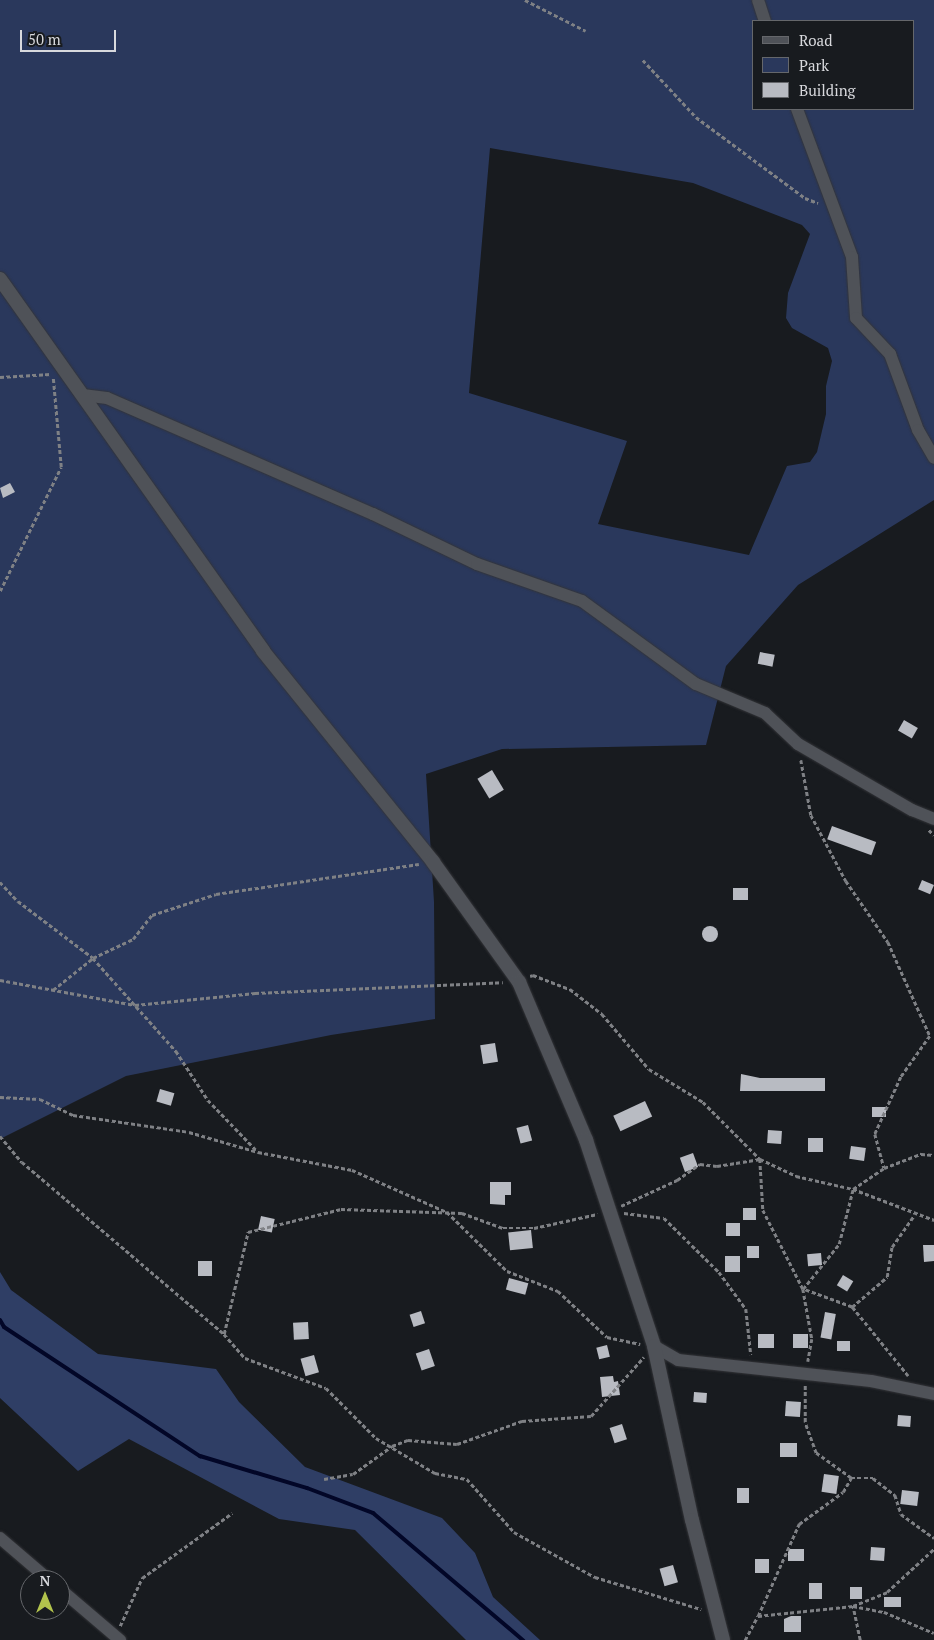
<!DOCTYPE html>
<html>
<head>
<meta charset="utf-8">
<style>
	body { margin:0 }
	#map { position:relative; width:934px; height:1640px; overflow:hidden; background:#181b1f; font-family:"PT Serif",serif }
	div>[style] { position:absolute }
	.green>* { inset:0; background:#2a385c }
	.forest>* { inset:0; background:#2f3e65 }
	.stream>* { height:4px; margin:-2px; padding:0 2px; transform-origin:2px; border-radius:2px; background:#020627 }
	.building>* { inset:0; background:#b8bbc2; transform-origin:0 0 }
	.round { border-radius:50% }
	.path>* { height:2.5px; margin-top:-1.25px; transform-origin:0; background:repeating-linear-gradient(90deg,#7f8185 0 4px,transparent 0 6.5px) }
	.roads { filter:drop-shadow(0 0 1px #333438) drop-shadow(0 0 1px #333438) }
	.minor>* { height:12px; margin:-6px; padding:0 6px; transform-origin:6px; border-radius:6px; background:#4f5258 }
	.secondary>* { height:14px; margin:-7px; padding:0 7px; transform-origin:7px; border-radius:7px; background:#4f5258 }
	span { translate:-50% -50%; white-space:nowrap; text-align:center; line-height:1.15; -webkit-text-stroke:5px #181b1f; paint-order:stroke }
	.legend { position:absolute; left:752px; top:20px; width:162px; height:90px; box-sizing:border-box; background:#181b1f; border:1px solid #65676b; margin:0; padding:6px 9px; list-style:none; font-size:15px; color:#d8d9dd }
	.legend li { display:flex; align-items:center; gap:10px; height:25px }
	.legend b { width:25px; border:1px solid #65676b }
	.north { position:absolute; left:20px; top:1570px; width:50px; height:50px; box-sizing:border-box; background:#181b1f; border:1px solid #65676b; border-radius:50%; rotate:0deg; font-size:14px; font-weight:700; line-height:20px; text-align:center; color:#d8d9dd }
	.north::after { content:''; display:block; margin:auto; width:18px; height:22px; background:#b2c34c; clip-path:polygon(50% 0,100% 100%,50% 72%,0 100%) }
	.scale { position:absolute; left:20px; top:30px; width:96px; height:22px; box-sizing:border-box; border:2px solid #d8d9dd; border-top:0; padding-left:6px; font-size:15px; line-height:18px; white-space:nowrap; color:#d8d9dd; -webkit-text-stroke:4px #181b1f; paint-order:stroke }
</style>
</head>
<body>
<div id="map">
	<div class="green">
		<div style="clip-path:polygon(evenodd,0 0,934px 0,934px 500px,798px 585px,726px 666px,706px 745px,502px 749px,426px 774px,434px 902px,435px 1019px,331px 1035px,126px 1076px,0 1139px,0 0,753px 21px,913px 21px,913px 109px,753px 109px,753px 21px,0 0,490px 148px,693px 183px,802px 225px,810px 234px,788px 293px,786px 318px,792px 328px,828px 348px,832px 361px,826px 386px,826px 414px,817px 452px,810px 462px,787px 466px,749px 555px,598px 524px,627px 441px,469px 393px,490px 148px)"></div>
	</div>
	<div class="forest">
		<div style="clip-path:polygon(0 1272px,11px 1290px,98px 1354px,216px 1369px,239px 1402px,305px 1467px,442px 1518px,475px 1553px,493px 1597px,540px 1640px,466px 1640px,355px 1530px,279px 1519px,129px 1439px,78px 1471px,0 1398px)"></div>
	</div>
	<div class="stream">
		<div style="left:0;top:1320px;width:8px;rotate:60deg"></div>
		<div style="left:4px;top:1327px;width:235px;rotate:33.4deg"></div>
		<div style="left:200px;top:1456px;width:112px;rotate:16.7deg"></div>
		<div style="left:307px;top:1488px;width:71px;rotate:20.7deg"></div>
		<div style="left:373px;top:1513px;width:197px;rotate:40.3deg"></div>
	</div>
	<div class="building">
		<div style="clip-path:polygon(10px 483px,15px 492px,3px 498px,0 488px)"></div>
		<div style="left:760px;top:652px;width:15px;height:12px;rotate:11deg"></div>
		<div style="left:904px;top:720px;width:16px;height:12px;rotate:30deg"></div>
		<div style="left:492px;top:770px;width:23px;height:17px;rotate:59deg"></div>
		<div style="left:832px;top:826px;width:47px;height:14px;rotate:20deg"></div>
		<div style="left:922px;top:880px;width:13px;height:10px;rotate:23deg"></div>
		<div style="left:733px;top:888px;width:15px;height:12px"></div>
		<div class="round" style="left:702px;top:926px;width:16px;height:16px"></div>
		<div style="left:495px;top:1043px;width:19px;height:15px;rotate:81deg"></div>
		<div style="clip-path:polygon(741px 1074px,760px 1078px,825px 1078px,825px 1091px,740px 1091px)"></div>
		<div style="left:160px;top:1089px;width:15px;height:13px;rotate:16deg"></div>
		<div style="left:645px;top:1101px;width:17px;height:35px;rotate:65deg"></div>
		<div style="left:872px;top:1107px;width:14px;height:10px"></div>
		<div style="left:528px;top:1125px;width:16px;height:12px;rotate:75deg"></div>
		<div style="left:768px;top:1130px;width:14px;height:13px;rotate:4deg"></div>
		<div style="left:808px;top:1138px;width:15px;height:14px"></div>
		<div style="left:851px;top:1146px;width:15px;height:13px;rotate:8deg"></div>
		<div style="left:693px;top:1153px;width:15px;height:14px;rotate:70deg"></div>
		<div style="clip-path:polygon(490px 1182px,511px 1182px,511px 1195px,505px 1195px,505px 1205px,490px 1204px)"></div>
		<div style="left:743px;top:1208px;width:13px;height:12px"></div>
		<div style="left:261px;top:1216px;width:14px;height:14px;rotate:12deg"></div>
		<div style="left:726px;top:1223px;width:14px;height:13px"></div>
		<div style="left:531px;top:1230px;width:18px;height:23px;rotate:84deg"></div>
		<div style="clip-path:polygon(923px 1245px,934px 1245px,934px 1261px,924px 1262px)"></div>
		<div style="left:747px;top:1246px;width:12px;height:12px"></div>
		<div style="left:821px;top:1253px;width:12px;height:14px;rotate:85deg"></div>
		<div style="left:725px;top:1256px;width:15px;height:16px"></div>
		<div style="left:198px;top:1261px;width:14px;height:15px"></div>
		<div style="left:843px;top:1275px;width:12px;height:12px;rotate:31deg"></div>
		<div style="left:509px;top:1278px;width:20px;height:12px;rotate:15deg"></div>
		<div style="left:421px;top:1311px;width:13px;height:12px;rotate:72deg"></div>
		<div style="left:825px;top:1312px;width:11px;height:26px;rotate:10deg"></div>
		<div style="left:308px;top:1322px;width:17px;height:15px;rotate:87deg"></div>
		<div style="left:758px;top:1334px;width:16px;height:14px"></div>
		<div style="left:808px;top:1334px;width:14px;height:15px;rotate:90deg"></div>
		<div style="left:837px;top:1341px;width:13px;height:10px"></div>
		<div style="left:607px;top:1345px;width:12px;height:11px;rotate:76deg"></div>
		<div style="left:429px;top:1349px;width:18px;height:14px;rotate:71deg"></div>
		<div style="left:314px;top:1355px;width:18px;height:14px;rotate:74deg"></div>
		<div style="clip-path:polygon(613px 1376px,614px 1382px,618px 1381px,620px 1395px,602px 1397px,600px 1377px)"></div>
		<div style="left:694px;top:1392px;width:13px;height:10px;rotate:4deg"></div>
		<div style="left:786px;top:1401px;width:15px;height:15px;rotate:4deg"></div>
		<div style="left:898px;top:1415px;width:13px;height:11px;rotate:4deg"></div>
		<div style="left:622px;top:1424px;width:16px;height:13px;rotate:72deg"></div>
		<div style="left:797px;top:1443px;width:14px;height:17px;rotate:90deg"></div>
		<div style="left:824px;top:1474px;width:15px;height:18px;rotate:8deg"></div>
		<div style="left:737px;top:1488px;width:12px;height:15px"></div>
		<div style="left:902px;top:1490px;width:17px;height:14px;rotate:7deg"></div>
		<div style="left:871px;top:1547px;width:14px;height:13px;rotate:4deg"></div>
		<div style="left:788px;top:1549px;width:16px;height:12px"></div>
		<div style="left:755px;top:1559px;width:14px;height:14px"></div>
		<div style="left:673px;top:1565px;width:18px;height:14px;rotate:74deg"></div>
		<div style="left:809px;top:1583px;width:13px;height:16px"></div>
		<div style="left:850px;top:1587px;width:12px;height:12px"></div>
		<div style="left:884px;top:1597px;width:17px;height:10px"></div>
		<div style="clip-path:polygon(791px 1616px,801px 1616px,801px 1632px,784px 1632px,784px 1619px)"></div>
	</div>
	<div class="path">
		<div style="left:525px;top:0;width:68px;rotate:26.9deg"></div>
		<div style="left:643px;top:60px;width:78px;rotate:47.1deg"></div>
		<div style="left:696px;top:117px;width:136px;rotate:36.6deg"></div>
		<div style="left:805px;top:198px;width:14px;rotate:21deg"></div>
		<div style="left:0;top:377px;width:51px;rotate:-3.4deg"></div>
		<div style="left:0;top:591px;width:138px;rotate:-63.8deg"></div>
		<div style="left:61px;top:467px;width:90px;rotate:-95.1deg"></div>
		<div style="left:801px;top:760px;width:56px;rotate:79.7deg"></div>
		<div style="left:811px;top:815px;width:75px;rotate:62.1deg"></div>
		<div style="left:846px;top:881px;width:74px;rotate:55.5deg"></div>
		<div style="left:888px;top:942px;width:103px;rotate:65.9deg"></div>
		<div style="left:930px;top:1036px;width:50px;rotate:125.3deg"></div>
		<div style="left:901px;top:1077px;width:63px;rotate:114.5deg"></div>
		<div style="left:875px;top:1134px;width:35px;rotate:75deg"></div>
		<div style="left:929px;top:830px;width:7px;rotate:45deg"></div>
		<div style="left:0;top:882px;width:26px;rotate:47deg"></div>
		<div style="left:18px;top:901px;width:94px;rotate:37.2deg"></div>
		<div style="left:93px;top:958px;width:44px;rotate:-25.4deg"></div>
		<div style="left:133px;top:939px;width:31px;rotate:-52deg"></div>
		<div style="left:152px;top:915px;width:67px;rotate:-18.2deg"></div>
		<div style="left:216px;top:894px;width:205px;rotate:-8.4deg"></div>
		<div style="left:530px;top:976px;width:3px;rotate:-18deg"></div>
		<div style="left:533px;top:975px;width:40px;rotate:21deg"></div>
		<div style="left:570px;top:989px;width:41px;rotate:38deg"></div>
		<div style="left:602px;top:1014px;width:72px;rotate:49.5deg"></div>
		<div style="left:649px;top:1069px;width:63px;rotate:31.4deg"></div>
		<div style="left:703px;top:1102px;width:81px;rotate:45deg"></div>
		<div style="left:760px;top:1159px;width:40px;rotate:25deg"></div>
		<div style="left:796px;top:1176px;width:58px;rotate:12.8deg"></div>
		<div style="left:853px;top:1189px;width:37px;rotate:-34deg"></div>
		<div style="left:884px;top:1168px;width:40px;rotate:-21deg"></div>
		<div style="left:921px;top:1154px;width:13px;rotate:4deg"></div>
		<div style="left:0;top:980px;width:137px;rotate:10.5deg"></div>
		<div style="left:135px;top:1005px;width:121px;rotate:-5.7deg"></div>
		<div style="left:255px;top:993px;width:248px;rotate:-2.5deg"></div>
		<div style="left:53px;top:990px;width:51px;rotate:-38.7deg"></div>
		<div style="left:93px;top:958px;width:125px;rotate:48.3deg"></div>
		<div style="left:176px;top:1051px;width:59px;rotate:56.9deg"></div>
		<div style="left:208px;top:1100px;width:72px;rotate:46.1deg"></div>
		<div style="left:258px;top:1152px;width:96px;rotate:10.8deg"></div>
		<div style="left:352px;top:1170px;width:104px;rotate:23.9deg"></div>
		<div style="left:447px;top:1212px;width:84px;rotate:44.5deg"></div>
		<div style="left:507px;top:1271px;width:55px;rotate:21.4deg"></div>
		<div style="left:558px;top:1291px;width:67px;rotate:43.2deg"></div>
		<div style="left:607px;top:1337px;width:34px;rotate:12deg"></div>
		<div style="left:0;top:1097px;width:40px;rotate:2.9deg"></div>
		<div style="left:40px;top:1099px;width:37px;rotate:26deg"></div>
		<div style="left:73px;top:1115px;width:117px;rotate:8.3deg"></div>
		<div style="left:189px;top:1132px;width:72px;rotate:16.2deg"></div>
		<div style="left:0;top:1136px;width:34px;rotate:50deg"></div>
		<div style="left:22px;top:1162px;width:265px;rotate:40.4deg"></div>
		<div style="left:224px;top:1334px;width:32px;rotate:49deg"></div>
		<div style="left:245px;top:1358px;width:86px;rotate:20.3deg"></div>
		<div style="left:326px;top:1388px;width:71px;rotate:45deg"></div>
		<div style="left:376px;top:1438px;width:69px;rotate:30.7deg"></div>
		<div style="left:435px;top:1473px;width:33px;rotate:11deg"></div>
		<div style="left:467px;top:1479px;width:71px;rotate:48.4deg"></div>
		<div style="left:514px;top:1532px;width:93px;rotate:29.1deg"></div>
		<div style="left:595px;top:1577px;width:111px;rotate:16.8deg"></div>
		<div style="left:621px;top:1206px;width:62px;rotate:-24.9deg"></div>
		<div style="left:677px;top:1180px;width:28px;rotate:-35deg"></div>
		<div style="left:700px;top:1164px;width:17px;rotate:7deg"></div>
		<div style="left:717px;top:1166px;width:44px;rotate:-9.2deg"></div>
		<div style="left:760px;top:1159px;width:51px;rotate:86.6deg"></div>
		<div style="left:763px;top:1210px;width:89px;rotate:63.1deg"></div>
		<div style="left:803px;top:1289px;width:51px;rotate:79.8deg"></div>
		<div style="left:812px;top:1339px;width:23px;rotate:100deg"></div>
		<div style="left:624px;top:1213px;width:40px;rotate:7.1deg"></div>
		<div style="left:664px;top:1218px;width:77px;rotate:44.5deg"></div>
		<div style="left:719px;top:1272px;width:46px;rotate:53.9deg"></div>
		<div style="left:746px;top:1309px;width:46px;rotate:83.8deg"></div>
		<div style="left:852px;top:1307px;width:46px;rotate:-40.6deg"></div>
		<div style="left:887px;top:1277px;width:30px;rotate:-81deg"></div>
		<div style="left:892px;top:1247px;width:39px;rotate:-55deg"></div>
		<div style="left:224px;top:1334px;width:105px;rotate:-76.8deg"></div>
		<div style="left:248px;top:1232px;width:96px;rotate:-13.9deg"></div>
		<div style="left:341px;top:1209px;width:121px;rotate:1.9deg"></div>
		<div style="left:462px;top:1213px;width:44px;rotate:20.1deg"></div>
		<div style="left:503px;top:1228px;width:31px"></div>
		<div style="left:534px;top:1228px;width:65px;rotate:-12.5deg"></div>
		<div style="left:908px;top:1376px;width:89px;rotate:-129.1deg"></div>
		<div style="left:852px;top:1307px;width:52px;rotate:-159.8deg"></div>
		<div style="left:803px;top:1289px;width:58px;rotate:-51.3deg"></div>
		<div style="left:839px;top:1244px;width:57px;rotate:-75.7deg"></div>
		<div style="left:853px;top:1189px;width:87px;rotate:20.9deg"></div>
		<div style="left:851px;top:1478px;width:22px"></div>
		<div style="left:873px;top:1478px;width:28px;rotate:38deg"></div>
		<div style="left:895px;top:1495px;width:20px;rotate:72deg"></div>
		<div style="left:901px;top:1514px;width:41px;rotate:36deg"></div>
		<div style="left:324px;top:1479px;width:29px;rotate:-10deg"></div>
		<div style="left:353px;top:1474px;width:48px;rotate:-35.7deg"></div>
		<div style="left:392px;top:1446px;width:17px;rotate:-21deg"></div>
		<div style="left:408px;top:1440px;width:49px;rotate:4.7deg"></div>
		<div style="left:457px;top:1444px;width:69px;rotate:-19.5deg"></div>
		<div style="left:522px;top:1421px;width:69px;rotate:-4.1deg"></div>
		<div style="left:591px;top:1416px;width:79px;rotate:-48.1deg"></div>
		<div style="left:758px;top:1616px;width:101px;rotate:-66deg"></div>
		<div style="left:799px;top:1524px;width:54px;rotate:-36deg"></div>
		<div style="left:843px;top:1492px;width:16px;rotate:-60deg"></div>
		<div style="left:851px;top:1478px;width:43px;rotate:-144.5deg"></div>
		<div style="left:816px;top:1453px;width:33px;rotate:-110deg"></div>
		<div style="left:805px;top:1422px;width:37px;rotate:-90deg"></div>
		<div style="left:120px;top:1626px;width:53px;rotate:-65.4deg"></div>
		<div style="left:142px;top:1578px;width:111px;rotate:-35.8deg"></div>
		<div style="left:745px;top:1640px;width:27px;rotate:-62deg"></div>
		<div style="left:758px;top:1616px;width:96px;rotate:-6deg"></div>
		<div style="left:853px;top:1606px;width:32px;rotate:11deg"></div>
		<div style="left:884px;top:1612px;width:54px;rotate:22.8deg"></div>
		<div style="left:860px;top:1640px;width:35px;rotate:-102deg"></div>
		<div style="left:853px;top:1606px;width:37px;rotate:-22deg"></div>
		<div style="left:887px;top:1592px;width:64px;rotate:-42.5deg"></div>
	</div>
	<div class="roads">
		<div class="minor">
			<div style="left:758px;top:0;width:22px;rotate:72deg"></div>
			<div style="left:797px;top:109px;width:158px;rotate:69.6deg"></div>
			<div style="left:852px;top:257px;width:61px;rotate:86.2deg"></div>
			<div style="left:856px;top:318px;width:50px;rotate:46.6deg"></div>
			<div style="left:890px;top:354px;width:81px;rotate:69.8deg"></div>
			<div style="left:918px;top:430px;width:32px;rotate:60deg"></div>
			<div style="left:83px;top:395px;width:24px;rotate:7deg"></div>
			<div style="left:107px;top:398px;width:290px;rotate:23.6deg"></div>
			<div style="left:373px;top:514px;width:115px;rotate:25.7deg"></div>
			<div style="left:477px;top:564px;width:111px;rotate:19.4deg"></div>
			<div style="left:582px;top:601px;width:141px;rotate:36.1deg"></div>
			<div style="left:696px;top:684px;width:75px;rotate:22.8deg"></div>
			<div style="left:765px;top:713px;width:45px;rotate:43.2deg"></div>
			<div style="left:798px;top:744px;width:132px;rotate:30.1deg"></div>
			<div style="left:912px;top:810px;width:24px;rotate:22deg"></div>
			<div style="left:654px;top:1346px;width:28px;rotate:30deg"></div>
			<div style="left:678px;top:1360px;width:194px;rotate:6.2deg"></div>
			<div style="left:871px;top:1381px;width:64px;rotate:11.7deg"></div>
			<div style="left:0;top:1538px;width:65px;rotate:40.6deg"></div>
			<div style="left:60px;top:1589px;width:79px;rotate:40.4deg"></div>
		</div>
		<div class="secondary">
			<div style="left:0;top:279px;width:456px;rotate:54.7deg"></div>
			<div style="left:263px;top:651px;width:271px;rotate:51.1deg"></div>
			<div style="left:433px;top:862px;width:148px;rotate:54.4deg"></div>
			<div style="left:519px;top:982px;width:172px;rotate:67deg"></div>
			<div style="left:586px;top:1140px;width:217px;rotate:71.7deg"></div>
			<div style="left:654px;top:1346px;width:178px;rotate:77.7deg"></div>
			<div style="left:692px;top:1520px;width:124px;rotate:75.5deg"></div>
		</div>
	</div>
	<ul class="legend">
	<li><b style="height:6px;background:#4f5258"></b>Road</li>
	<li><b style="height:14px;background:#2a385c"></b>Park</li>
	<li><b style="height:14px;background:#b8bbc2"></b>Building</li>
	</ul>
	<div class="north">N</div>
	<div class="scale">50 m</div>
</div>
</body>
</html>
